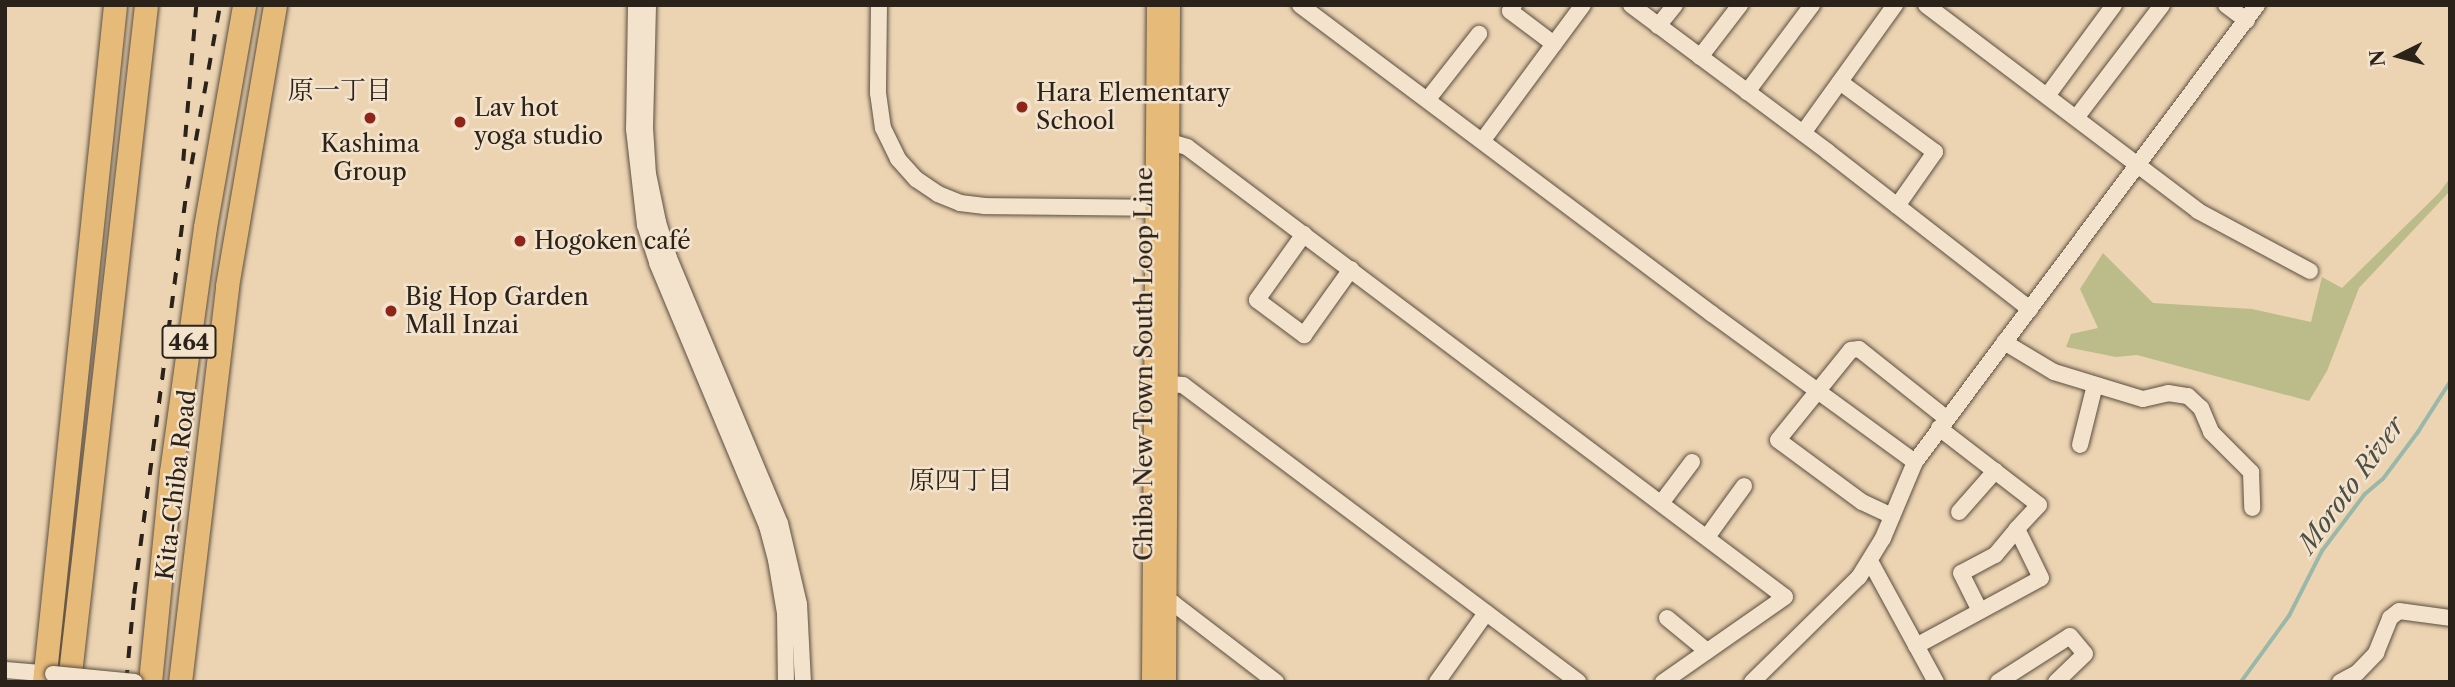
<!DOCTYPE html>
<html>
<head>
<meta charset="utf-8">
<style>
	body { margin:0 }
	#map { position:relative; width:2455px; height:687px; overflow:hidden; background:#ecd4b2; font-family:"Libre Caslon Text","Noto Serif JP",serif }
	div>[style] { position:absolute }
	.green>* { inset:0; background:#bbbc8a }
	.stream>* { height:3.5px; margin:-1.75px; padding:0 1.75px; transform-origin:1.75px; border-radius:1.75px; background:#99b8aa }
	.roads { filter:drop-shadow(0 0 2px #5b4e40) drop-shadow(0 0 2px #5b4e40) }
	.minor>* { height:16px; margin:-8px; padding:0 8px; transform-origin:8px; border-radius:8px; background:#f3e3cd }
	.major>* { height:19px; margin:-9.5px; padding:0 9.5px; transform-origin:9.5px; border-radius:9.5px; background:#e6ba79 }
	.highway>* { height:23px; margin:-11.5px; padding:0 11.5px; transform-origin:11.5px; border-radius:11.5px; background:#e6ba79 }
	.rail>* { height:3.5px; margin-top:-1.75px; transform-origin:0; background:repeating-linear-gradient(90deg,#2b221a 0 12px,transparent 0 24px) }
	.bridges { filter:drop-shadow(0 0 2px #5b4e40) drop-shadow(0 0 2px #5b4e40) }
	.minor-bridge>* { height:16px; margin:-8px; padding:0 8px; transform-origin:8px; border-radius:8px; background:#f3e3cd }
	.dots>* { width:19px; height:19px; translate:-50% -50%; box-sizing:border-box; border:4px solid #f3e3cd; border-radius:50% }
	span { translate:-50% -50%; white-space:nowrap; text-align:center; line-height:1.15; -webkit-text-stroke:5px #f3e3cd; paint-order:stroke }
	.shield-label span { padding:2px 5px; background:#f3e3cd; border:2px solid; border-radius:5px; -webkit-text-stroke-width:0 }
	.shield-label { font-size:23px; color:#2b221a; font-weight:700 }
	.poi-label { font-size:24px; color:#2b221a }
	.left { translate:0 -50%; text-align:left }
	.street-label { font-size:24px; color:#2b221a }
	.neighbourhood-label { font-size:26px; color:#2b221a }
	.water-label { font-size:26px; color:#4c4f45; font-style:italic }
	.frame { position:absolute; inset:0; border:7px solid #2b221a; pointer-events:none }
	.north { position:absolute; left:2364px; top:21px; width:70px; height:70px; -webkit-text-stroke:5px #f3e3cd; paint-order:stroke; rotate:264deg; font-size:19px; font-weight:700; line-height:28px; text-align:center; color:#2b221a }
	.north::after { content:''; display:block; margin:auto; width:24px; height:32px; background:#2b221a; clip-path:polygon(50% 0,100% 100%,50% 72%,0 100%) }
</style>
</head>
<body>
<div id="map">
	<div class="green">
		<div style="clip-path:polygon(2450px 178px,2450px 191px,2359px 288px,2327px 371px,2309px 401px,2137px 355px,2116px 357px,2066px 347px,2071px 334px,2098px 328px,2080px 289px,2103px 253px,2153px 303px,2252px 309px,2311px 322px,2322px 277px,2342px 288px,2439px 193px)"></div>
	</div>
	<div class="stream">
		<div style="left:2241px;top:682px;width:82px;rotate:-54deg"></div>
		<div style="left:2289px;top:616px;width:73px;rotate:-63.1deg"></div>
		<div style="left:2322px;top:551px;width:71px;rotate:-53deg"></div>
		<div style="left:2365px;top:494px;width:23px;rotate:-40deg"></div>
		<div style="left:2383px;top:479px;width:59px;rotate:-53.3deg"></div>
		<div style="left:2418px;top:432px;width:59px;rotate:-57.4deg"></div>
	</div>
	<div class="roads">
		<div class="minor">
			<div style="left:636px;top:5px;width:124px;rotate:90.9deg"></div>
			<div style="left:634px;top:129px;width:97px;rotate:83.5deg"></div>
			<div style="left:645px;top:225px;width:40px;rotate:72deg"></div>
			<div style="left:657px;top:263px;width:285px;rotate:67.3deg"></div>
			<div style="left:767px;top:526px;width:35px;rotate:75deg"></div>
			<div style="left:776px;top:560px;width:54px;rotate:80.4deg"></div>
			<div style="left:785px;top:613px;width:69px;rotate:89.2deg"></div>
			<div style="left:648px;top:5px;width:123px;rotate:91.4deg"></div>
			<div style="left:645px;top:128px;width:46px;rotate:86.3deg"></div>
			<div style="left:648px;top:174px;width:49px;rotate:78.2deg"></div>
			<div style="left:658px;top:222px;width:38px;rotate:73deg"></div>
			<div style="left:669px;top:258px;width:287px;rotate:67.3deg"></div>
			<div style="left:780px;top:523px;width:83px;rotate:76.8deg"></div>
			<div style="left:799px;top:604px;width:78px;rotate:87.1deg"></div>
			<div style="left:879px;top:5px;width:88px;rotate:90.7deg"></div>
			<div style="left:878px;top:93px;width:35px;rotate:82deg"></div>
			<div style="left:883px;top:128px;width:34px;rotate:64deg"></div>
			<div style="left:898px;top:159px;width:27px;rotate:48deg"></div>
			<div style="left:916px;top:179px;width:27px;rotate:34deg"></div>
			<div style="left:938px;top:194px;width:24px;rotate:22deg"></div>
			<div style="left:960px;top:203px;width:25px;rotate:7deg"></div>
			<div style="left:985px;top:206px;width:180px;rotate:0.6deg"></div>
			<div style="left:1300px;top:5px;width:515px;rotate:36.87deg"></div>
			<div style="left:1712px;top:314px;width:251px;rotate:36.1deg"></div>
			<div style="left:1514px;top:5px;width:7px;rotate:124deg"></div>
			<div style="left:1510px;top:11px;width:55px;rotate:36.9deg"></div>
			<div style="left:1631px;top:5px;width:246px;rotate:36.7deg"></div>
			<div style="left:1828px;top:152px;width:256px;rotate:37.9deg"></div>
			<div style="left:1926px;top:5px;width:341px;rotate:37.1deg"></div>
			<div style="left:2198px;top:211px;width:127px;rotate:28.2deg"></div>
			<div style="left:2226px;top:5px;width:26px;rotate:37deg"></div>
			<div style="left:1658px;top:26px;width:27px;rotate:-51deg"></div>
			<div style="left:1700px;top:57px;width:66px;rotate:-52.4deg"></div>
			<div style="left:1840px;top:82px;width:118px;rotate:36.4deg"></div>
			<div style="left:1935px;top:152px;width:66px;rotate:125.1deg"></div>
			<div style="left:1747px;top:92px;width:109px;rotate:-53.2deg"></div>
			<div style="left:2047px;top:96px;width:113px;rotate:-53.6deg"></div>
			<div style="left:1428px;top:99px;width:83px;rotate:-51.9deg"></div>
			<div style="left:2076px;top:118px;width:142px;rotate:-52.7deg"></div>
			<div style="left:1803px;top:133px;width:158px;rotate:-54.3deg"></div>
			<div style="left:1483px;top:140px;width:168px;rotate:-53.5deg"></div>
			<div style="left:1170px;top:142px;width:18px;rotate:16deg"></div>
			<div style="left:1187px;top:147px;width:748px;rotate:36.96deg"></div>
			<div style="left:1785px;top:597px;width:149px;rotate:145.1deg"></div>
			<div style="left:1304px;top:234px;width:81px;rotate:125.5deg"></div>
			<div style="left:1257px;top:300px;width:59px;rotate:36.7deg"></div>
			<div style="left:1304px;top:335px;width:81px;rotate:-54.5deg"></div>
			<div style="left:2004px;top:342px;width:58px;rotate:31deg"></div>
			<div style="left:2054px;top:372px;width:93px;rotate:16.9deg"></div>
			<div style="left:2143px;top:399px;width:26px;rotate:-13deg"></div>
			<div style="left:2168px;top:393px;width:20px;rotate:9deg"></div>
			<div style="left:2188px;top:396px;width:18px;rotate:43deg"></div>
			<div style="left:2201px;top:408px;width:26px;rotate:67deg"></div>
			<div style="left:2211px;top:432px;width:57px;rotate:45deg"></div>
			<div style="left:2251px;top:472px;width:36px;rotate:88deg"></div>
			<div style="left:1169px;top:384px;width:14px;rotate:4deg"></div>
			<div style="left:1183px;top:385px;width:494px;rotate:36.9deg"></div>
			<div style="left:1939px;top:428px;width:126px;rotate:37.6deg"></div>
			<div style="left:2039px;top:505px;width:33px;rotate:133deg"></div>
			<div style="left:2080px;top:445px;width:62px;rotate:-76deg"></div>
			<div style="left:1662px;top:502px;width:50px;rotate:-53.1deg"></div>
			<div style="left:1959px;top:512px;width:55px;rotate:-48.7deg"></div>
			<div style="left:1892px;top:516px;width:33px;rotate:-155deg"></div>
			<div style="left:1862px;top:502px;width:104px;rotate:-143.6deg"></div>
			<div style="left:1778px;top:440px;width:116px;rotate:-51deg"></div>
			<div style="left:1851px;top:350px;width:8px;rotate:-7deg"></div>
			<div style="left:1859px;top:349px;width:111px;rotate:38.4deg"></div>
			<div style="left:1707px;top:537px;width:63px;rotate:-54deg"></div>
			<div style="left:1870px;top:561px;width:138px;rotate:61.4deg"></div>
			<div style="left:1167px;top:604px;width:6px;rotate:-9deg"></div>
			<div style="left:1173px;top:603px;width:130px;rotate:37.5deg"></div>
			<div style="left:1667px;top:618px;width:52px;rotate:39.5deg"></div>
			<div style="left:1916px;top:646px;width:142px;rotate:-28.5deg"></div>
			<div style="left:2041px;top:578px;width:55px;rotate:-116.1deg"></div>
			<div style="left:2017px;top:529px;width:34px;rotate:130deg"></div>
			<div style="left:1995px;top:555px;width:38px;rotate:152deg"></div>
			<div style="left:1961px;top:573px;width:42px;rotate:63.4deg"></div>
			<div style="left:5px;top:670px;width:48px;rotate:4.8deg"></div>
			<div style="left:1437px;top:682px;width:85px;rotate:-54.6deg"></div>
			<div style="left:1752px;top:682px;width:150px;rotate:-44.5deg"></div>
			<div style="left:1859px;top:577px;width:46px;rotate:-58.4deg"></div>
			<div style="left:1883px;top:538px;width:82px;rotate:-67.2deg"></div>
			<div style="left:1915px;top:462px;width:571px;rotate:-53.19deg"></div>
			<div style="left:1998px;top:682px;width:85px;rotate:-32.6deg"></div>
			<div style="left:2070px;top:636px;width:23px;rotate:50deg"></div>
			<div style="left:2085px;top:654px;width:40px;rotate:136deg"></div>
			<div style="left:2340px;top:682px;width:19px;rotate:-28deg"></div>
			<div style="left:2357px;top:673px;width:28px;rotate:-46deg"></div>
			<div style="left:2376px;top:653px;width:38px;rotate:-68deg"></div>
			<div style="left:2390px;top:618px;width:11px;rotate:-38deg"></div>
			<div style="left:2399px;top:611px;width:51px;rotate:7.8deg"></div>
		</div>
		<div class="major">
			<div style="left:1151px;top:682px;width:677px;rotate:-89.58deg"></div>
			<div style="left:1166px;top:682px;width:677px;rotate:-89.66deg"></div>
		</div>
		<div class="highway">
			<div style="left:44px;top:682px;width:681px;rotate:-84.01deg"></div>
			<div style="left:69px;top:682px;width:681px;rotate:-83.51deg"></div>
			<div style="left:150px;top:682px;width:211px;rotate:-84.3deg"></div>
			<div style="left:171px;top:472px;width:247px;rotate:-82.1deg"></div>
			<div style="left:205px;top:227px;width:225px;rotate:-80deg"></div>
			<div style="left:180px;top:682px;width:399px;rotate:-83.2deg"></div>
			<div style="left:227px;top:286px;width:285px;rotate:-80.3deg"></div>
		</div>
	</div>
	<div class="rail">
		<div style="left:183px;top:161px;width:157px;rotate:-85.2deg"></div>
		<div style="left:126px;top:682px;width:88px;rotate:-84.8deg"></div>
		<div style="left:134px;top:594px;width:409px;rotate:-82.6deg"></div>
		<div style="left:187px;top:188px;width:186px;rotate:-79.8deg"></div>
	</div>
	<div class="bridges">
		<div class="minor-bridge">
			<div style="left:53px;top:674px;width:82px;rotate:5.6deg"></div>
		</div>
	</div>
	<div class="dots">
		<div style="left:1022px;top:107px;background:#8f2418"></div>
		<div style="left:370px;top:118px;background:#8f2418"></div>
		<div style="left:460px;top:122px;background:#8f2418"></div>
		<div style="left:520px;top:241px;background:#8f2418"></div>
		<div style="left:391px;top:311px;background:#8f2418"></div>
	</div>
	<div class="shield-label">
		<span style="left:189px;top:342px">464</span>
	</div>
	<div class="poi-label">
		<span class="left" style="left:1036px;top:107px">Hara Elementary<br>School</span>
		<span class="left" style="left:474px;top:122px">Lav hot<br>yoga studio</span>
		<span style="left:370px;top:158px">Kashima<br>Group</span>
		<span class="left" style="left:534px;top:241px">Hogoken café</span>
		<span class="left" style="left:405px;top:311px">Big Hop Garden<br>Mall Inzai</span>
	</div>
	<div class="street-label">
		<span style="left:1144px;top:364px;rotate:-90deg">Chiba New Town South Loop Line</span>
		<span style="left:176px;top:485px;rotate:-83deg">Kita-Chiba Road</span>
	</div>
	<div class="neighbourhood-label">
		<span style="left:340px;top:91px">原一丁目</span>
		<span style="left:961px;top:481px">原四丁目</span>
	</div>
	<div class="water-label">
		<span style="left:2352px;top:485px;rotate:-54deg">Moroto River</span>
	</div>
	<div class="frame"></div>
	<div class="north">N</div>
</div>
</body>
</html>
